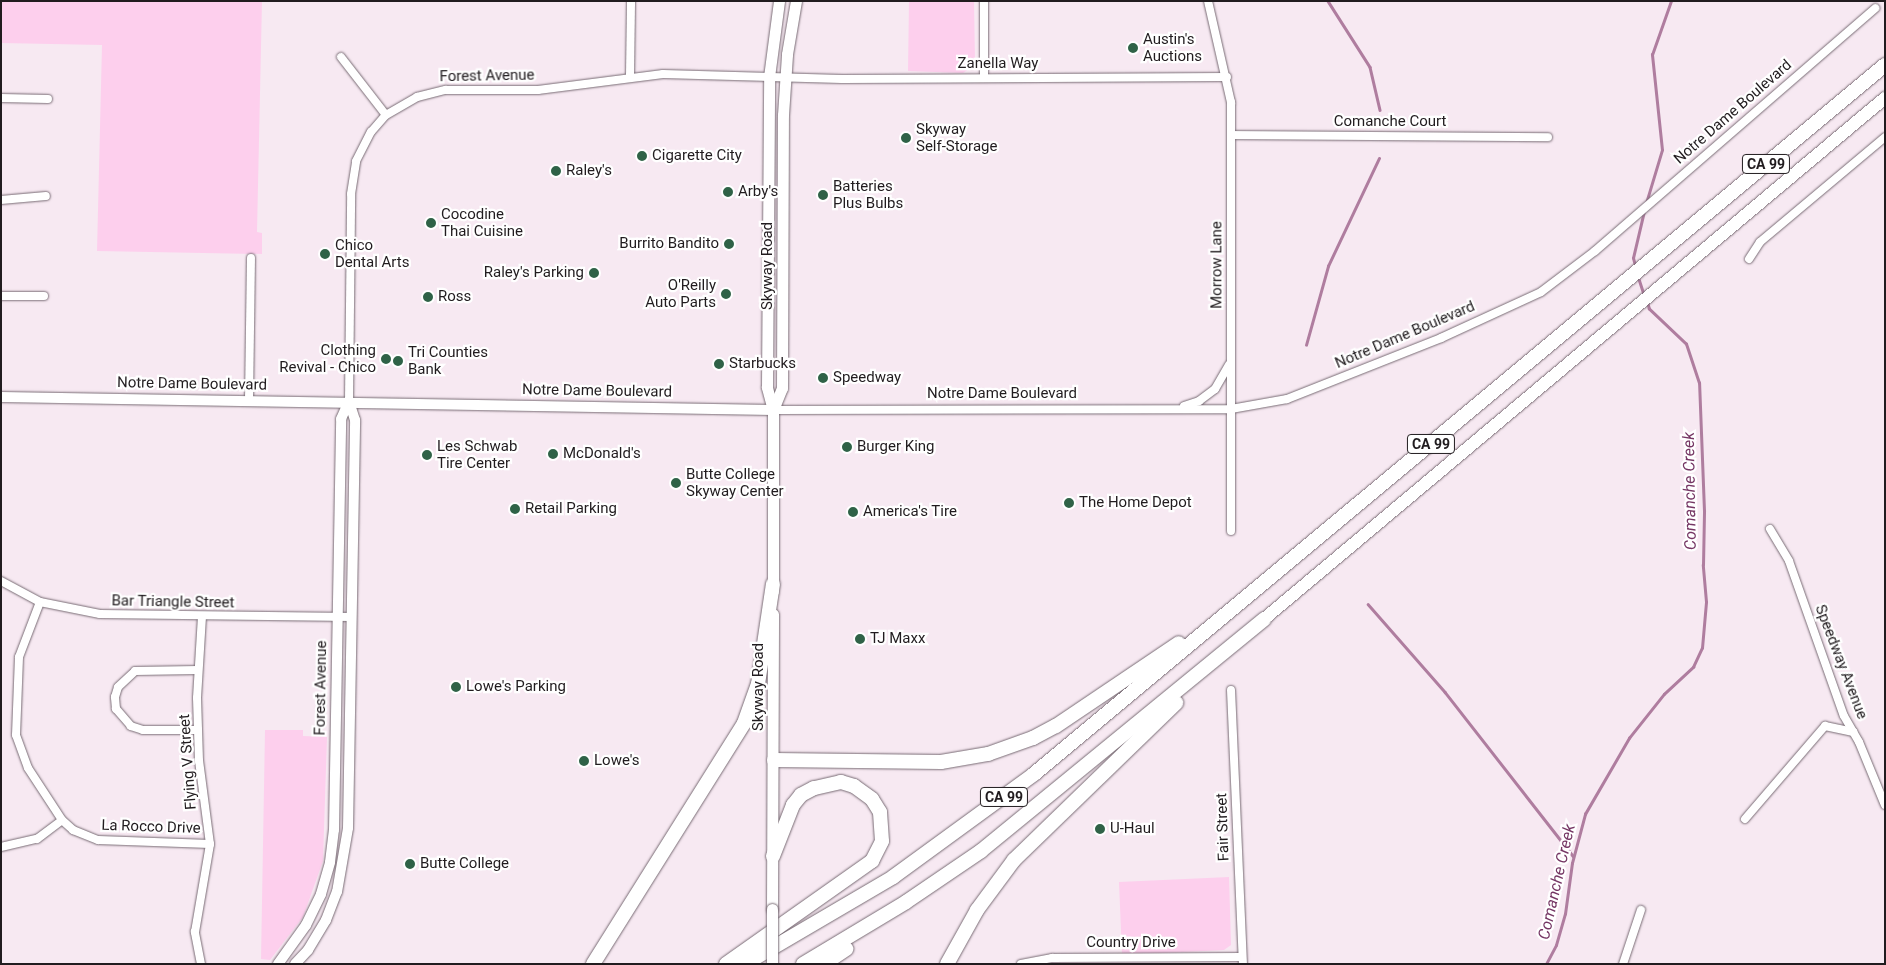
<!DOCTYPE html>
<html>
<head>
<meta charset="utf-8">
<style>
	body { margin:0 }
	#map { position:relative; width:1886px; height:965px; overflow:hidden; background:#f7e9f2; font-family:Roboto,sans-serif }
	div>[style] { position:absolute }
	.green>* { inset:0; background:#fdcfed }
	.stream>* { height:2.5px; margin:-1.25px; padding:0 1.25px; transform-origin:1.25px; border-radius:1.25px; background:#af7d9f }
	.roads { filter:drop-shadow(0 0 1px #786b74) drop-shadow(0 0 1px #786b74) }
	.minor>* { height:8px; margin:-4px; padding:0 4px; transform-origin:4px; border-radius:4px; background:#fff }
	.tertiary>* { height:10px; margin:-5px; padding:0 5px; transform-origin:5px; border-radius:5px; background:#fff }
	.secondary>* { height:11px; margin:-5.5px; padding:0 5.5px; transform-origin:5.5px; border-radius:5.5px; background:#fff }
	.trunk>* { height:12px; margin:-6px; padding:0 6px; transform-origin:6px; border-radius:6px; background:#fff }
	.motorway>* { height:14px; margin:-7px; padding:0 7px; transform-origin:7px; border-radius:7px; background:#fff }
	.bridges { filter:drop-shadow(0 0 1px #786b74) drop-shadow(0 0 1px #786b74) }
	.secondary-bridge>* { height:11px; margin:-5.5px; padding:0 5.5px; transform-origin:5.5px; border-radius:5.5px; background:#fff }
	.dots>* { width:14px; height:14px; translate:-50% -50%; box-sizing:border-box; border:2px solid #fff; border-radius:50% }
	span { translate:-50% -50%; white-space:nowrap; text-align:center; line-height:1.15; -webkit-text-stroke:4.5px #fff; paint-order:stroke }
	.shield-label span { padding:1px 4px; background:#fff; border:1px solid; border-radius:4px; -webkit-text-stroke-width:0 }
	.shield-label { font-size:14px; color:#211c1f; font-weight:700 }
	.poi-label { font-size:15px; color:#211c1f }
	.left { translate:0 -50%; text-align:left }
	.right { translate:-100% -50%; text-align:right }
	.street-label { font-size:15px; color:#211c1f }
	.water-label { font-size:16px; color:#753664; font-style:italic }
	.frame { position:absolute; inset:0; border:2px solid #211c1f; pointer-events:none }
</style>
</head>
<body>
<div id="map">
	<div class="green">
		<div style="clip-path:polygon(1px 1px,262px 1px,257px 232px,262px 233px,262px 254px,97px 251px,102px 45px,1px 43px)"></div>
		<div style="clip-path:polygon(909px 1px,974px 1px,975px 62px,969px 69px,963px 73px,908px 71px)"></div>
		<div style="clip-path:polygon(265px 730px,303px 730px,303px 736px,327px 737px,323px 861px,303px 917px,270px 960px,261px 959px)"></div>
		<div style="clip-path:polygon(1229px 877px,1231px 945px,1224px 950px,1122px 955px,1119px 882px)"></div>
	</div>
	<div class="stream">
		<div style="left:1328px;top:1px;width:78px;rotate:57.5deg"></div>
		<div style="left:1370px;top:67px;width:44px;rotate:76.9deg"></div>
		<div style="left:1646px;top:203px;width:55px;rotate:-73.2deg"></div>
		<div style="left:1662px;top:150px;width:96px;rotate:-96deg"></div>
		<div style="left:1652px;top:55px;width:57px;rotate:-70.6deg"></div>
		<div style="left:1635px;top:266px;width:8px;rotate:-104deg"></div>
		<div style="left:1633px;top:258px;width:48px;rotate:-76.8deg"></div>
		<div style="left:1638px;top:276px;width:20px;rotate:72deg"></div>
		<div style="left:1306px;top:345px;width:82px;rotate:-74.4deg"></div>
		<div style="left:1328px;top:266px;width:119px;rotate:-64.7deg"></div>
		<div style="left:1368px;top:604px;width:117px;rotate:48.8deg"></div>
		<div style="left:1445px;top:692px;width:208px;rotate:52deg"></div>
		<div style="left:1546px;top:964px;width:21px;rotate:-62deg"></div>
		<div style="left:1556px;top:945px;width:32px;rotate:-74deg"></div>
		<div style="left:1565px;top:914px;width:51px;rotate:-82.2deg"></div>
		<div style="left:1572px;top:863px;width:51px;rotate:-75.1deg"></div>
		<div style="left:1585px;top:814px;width:88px;rotate:-59.9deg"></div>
		<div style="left:1629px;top:738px;width:56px;rotate:-51.5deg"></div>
		<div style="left:1664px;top:694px;width:40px;rotate:-43deg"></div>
		<div style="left:1693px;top:667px;width:21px;rotate:-65deg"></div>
		<div style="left:1702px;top:648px;width:46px;rotate:-85deg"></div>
		<div style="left:1706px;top:602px;width:37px;rotate:-95deg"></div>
		<div style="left:1703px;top:565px;width:54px;rotate:-88.9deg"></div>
		<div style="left:1704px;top:511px;width:128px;rotate:-92.2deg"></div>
		<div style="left:1699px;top:383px;width:41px;rotate:-108.4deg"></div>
		<div style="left:1686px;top:344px;width:51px;rotate:-136.6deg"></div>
		<div style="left:1649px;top:309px;width:7px;rotate:-106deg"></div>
	</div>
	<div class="roads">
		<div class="minor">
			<div style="left:984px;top:1px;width:76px;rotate:90deg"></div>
			<div style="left:1208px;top:1px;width:104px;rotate:77.2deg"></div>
			<div style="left:1231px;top:102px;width:429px;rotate:90deg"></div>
			<div style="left:341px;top:57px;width:73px;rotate:52.2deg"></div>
			<div style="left:630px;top:76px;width:75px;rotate:-89.2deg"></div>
			<div style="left:1px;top:98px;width:47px;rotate:1.2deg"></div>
			<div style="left:1231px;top:135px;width:317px;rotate:0.4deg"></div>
			<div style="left:1px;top:200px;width:45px;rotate:-5.1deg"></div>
			<div style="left:1749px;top:259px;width:20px;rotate:-57deg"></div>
			<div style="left:1760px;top:242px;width:163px;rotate:-40deg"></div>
			<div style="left:1px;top:296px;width:43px"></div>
			<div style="left:249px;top:400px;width:142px;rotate:-89.2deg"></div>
			<div style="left:349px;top:401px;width:207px;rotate:-89.4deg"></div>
			<div style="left:351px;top:194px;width:33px;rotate:-81deg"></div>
			<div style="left:356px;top:161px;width:33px;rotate:-63deg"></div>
			<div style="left:371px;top:132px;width:23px;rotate:-49deg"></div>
			<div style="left:386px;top:115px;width:36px;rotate:-30deg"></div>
			<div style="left:417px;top:97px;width:30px;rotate:-14deg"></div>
			<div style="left:446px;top:90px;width:92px"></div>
			<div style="left:538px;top:90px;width:126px;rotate:-7.3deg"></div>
			<div style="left:663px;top:74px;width:179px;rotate:1.6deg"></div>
			<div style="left:842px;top:79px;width:385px;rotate:-0.3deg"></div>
			<div style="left:1184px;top:406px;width:16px;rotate:-18deg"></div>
			<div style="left:1199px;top:401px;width:20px;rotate:-37deg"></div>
			<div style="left:1215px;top:389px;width:28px;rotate:-60deg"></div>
			<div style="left:773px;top:410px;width:458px;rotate:-0.1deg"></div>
			<div style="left:1231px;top:409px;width:57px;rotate:-10.1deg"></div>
			<div style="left:1287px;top:399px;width:166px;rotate:-21.6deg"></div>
			<div style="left:1441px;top:338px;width:110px;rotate:-24.7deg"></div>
			<div style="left:1541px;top:292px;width:68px;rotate:-37.2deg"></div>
			<div style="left:1595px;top:251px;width:371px;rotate:-40.9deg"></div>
			<div style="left:1770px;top:529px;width:37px;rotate:59deg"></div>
			<div style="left:1789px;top:561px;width:164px;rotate:70.5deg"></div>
			<div style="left:1844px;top:716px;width:30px;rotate:60deg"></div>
			<div style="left:1859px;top:742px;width:68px;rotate:67.6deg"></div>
			<div style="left:1px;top:581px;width:44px;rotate:28.3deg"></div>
			<div style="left:40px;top:602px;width:61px;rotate:11.3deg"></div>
			<div style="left:100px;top:614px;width:251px;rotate:0.7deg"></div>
			<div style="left:40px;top:602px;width:59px;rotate:110.9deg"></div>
			<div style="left:19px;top:657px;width:78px;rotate:92.2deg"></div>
			<div style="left:16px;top:735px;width:35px;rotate:70deg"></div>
			<div style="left:28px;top:768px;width:62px;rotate:56.8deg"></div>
			<div style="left:62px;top:820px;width:15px;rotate:42deg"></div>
			<div style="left:73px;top:830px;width:27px;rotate:22deg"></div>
			<div style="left:98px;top:840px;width:112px;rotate:2deg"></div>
			<div style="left:1231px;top:690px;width:274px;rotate:87.5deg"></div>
			<div style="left:198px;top:730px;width:55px;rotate:180deg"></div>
			<div style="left:143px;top:730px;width:13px;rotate:-162deg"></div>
			<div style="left:131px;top:726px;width:23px;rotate:-131deg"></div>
			<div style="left:116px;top:709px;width:12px;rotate:-95deg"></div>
			<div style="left:115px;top:697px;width:10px;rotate:-73deg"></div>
			<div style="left:118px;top:687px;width:23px;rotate:-43deg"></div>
			<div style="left:135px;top:671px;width:63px;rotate:-0.9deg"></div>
			<div style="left:1745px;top:819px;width:123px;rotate:-49.3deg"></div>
			<div style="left:1825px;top:726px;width:29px;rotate:12deg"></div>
			<div style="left:1px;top:847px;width:37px;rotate:-13deg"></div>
			<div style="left:37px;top:839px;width:31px;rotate:-37deg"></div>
			<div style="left:201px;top:964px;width:33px;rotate:-101deg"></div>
			<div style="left:195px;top:932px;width:89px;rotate:-80.3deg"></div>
			<div style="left:210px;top:844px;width:84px;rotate:-97.5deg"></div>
			<div style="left:199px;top:761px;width:63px;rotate:-91.8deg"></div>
			<div style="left:197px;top:698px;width:82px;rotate:-86.5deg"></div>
			<div style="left:1021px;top:964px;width:32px;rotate:-11deg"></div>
			<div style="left:1052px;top:958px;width:190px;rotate:-0.3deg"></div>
			<div style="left:1623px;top:964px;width:57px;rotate:-71.6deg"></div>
		</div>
		<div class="tertiary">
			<div style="left:1px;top:397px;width:772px;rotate:0.96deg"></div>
			<div style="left:278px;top:964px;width:48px;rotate:-54.3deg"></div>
			<div style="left:306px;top:925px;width:34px;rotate:-64deg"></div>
			<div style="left:321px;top:894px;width:33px;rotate:-74deg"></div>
			<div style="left:330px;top:862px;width:32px;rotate:-83deg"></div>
			<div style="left:334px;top:830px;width:411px;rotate:-89deg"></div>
			<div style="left:341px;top:419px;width:20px;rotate:-66deg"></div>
			<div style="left:295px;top:964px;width:19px;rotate:-47deg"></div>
			<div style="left:308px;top:950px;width:35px;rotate:-59deg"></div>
			<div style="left:326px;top:920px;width:30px;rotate:-69deg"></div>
			<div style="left:337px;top:892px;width:65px;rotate:-80.2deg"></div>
			<div style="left:348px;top:828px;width:408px;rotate:-89deg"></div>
			<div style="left:355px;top:420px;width:20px;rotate:-108deg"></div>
		</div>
		<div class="secondary">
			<div style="left:773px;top:410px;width:24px;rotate:-68deg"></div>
			<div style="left:782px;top:388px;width:273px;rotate:-89.8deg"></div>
			<div style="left:783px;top:115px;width:61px;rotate:-86.2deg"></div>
			<div style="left:787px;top:54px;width:54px;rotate:-80.4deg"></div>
			<div style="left:773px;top:591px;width:181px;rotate:-90deg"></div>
			<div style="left:773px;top:410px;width:24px;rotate:-105deg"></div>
			<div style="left:767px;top:387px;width:310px;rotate:-89.6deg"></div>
			<div style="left:769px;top:77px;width:77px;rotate:-82.5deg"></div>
			<div style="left:772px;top:909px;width:295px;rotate:-89.8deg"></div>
		</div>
		<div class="trunk">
			<div style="left:1264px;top:619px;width:811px;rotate:-40deg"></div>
		</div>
		<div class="motorway">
			<div style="left:774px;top:760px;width:167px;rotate:0.7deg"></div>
			<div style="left:941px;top:762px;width:48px;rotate:-9.7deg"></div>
			<div style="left:988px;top:754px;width:48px;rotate:-19.6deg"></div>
			<div style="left:1033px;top:738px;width:26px;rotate:-28deg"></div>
			<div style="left:1056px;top:726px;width:148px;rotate:-34deg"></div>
			<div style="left:593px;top:964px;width:284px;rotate:-57.9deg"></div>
			<div style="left:744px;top:723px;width:41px;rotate:-70.3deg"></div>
			<div style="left:758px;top:684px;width:101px;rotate:-81.5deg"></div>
			<div style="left:726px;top:964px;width:179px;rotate:-35.2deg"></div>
			<div style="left:872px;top:861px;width:22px;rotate:-63deg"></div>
			<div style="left:882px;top:841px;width:29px;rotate:-94deg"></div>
			<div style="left:880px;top:812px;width:15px;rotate:-122deg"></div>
			<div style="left:872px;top:799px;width:22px;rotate:-144deg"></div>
			<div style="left:854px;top:786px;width:14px;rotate:-163deg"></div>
			<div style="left:841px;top:782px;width:28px;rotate:167deg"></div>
			<div style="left:814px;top:788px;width:15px;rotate:152deg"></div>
			<div style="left:801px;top:795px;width:13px;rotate:129deg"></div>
			<div style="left:793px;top:805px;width:55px;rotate:111.4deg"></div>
			<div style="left:745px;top:964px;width:172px;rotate:-30.4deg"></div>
			<div style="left:893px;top:877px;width:175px;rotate:-36.1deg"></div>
			<div style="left:1034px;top:774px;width:1108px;rotate:-39.8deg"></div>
			<div style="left:803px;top:964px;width:120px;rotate:-31deg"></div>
			<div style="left:906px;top:902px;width:91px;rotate:-34.2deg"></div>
			<div style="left:981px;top:851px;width:366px;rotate:-39.3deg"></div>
			<div style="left:824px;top:964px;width:27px;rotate:-34deg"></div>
			<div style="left:947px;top:964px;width:62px;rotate:-60.9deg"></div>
			<div style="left:977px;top:910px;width:62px;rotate:-53.5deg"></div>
			<div style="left:1014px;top:860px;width:226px;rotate:-44.1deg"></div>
		</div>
	</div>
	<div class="bridges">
		<div class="secondary-bridge">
			<div style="left:772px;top:964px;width:55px;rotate:-90deg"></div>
		</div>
	</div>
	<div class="dots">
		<div style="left:1133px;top:48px;background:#2f6247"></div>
		<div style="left:906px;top:138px;background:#2f6247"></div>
		<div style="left:642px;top:156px;background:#2f6247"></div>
		<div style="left:556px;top:171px;background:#2f6247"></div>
		<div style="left:728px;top:192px;background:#2f6247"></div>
		<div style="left:823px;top:195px;background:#2f6247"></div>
		<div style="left:431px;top:223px;background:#2f6247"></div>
		<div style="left:729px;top:244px;background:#2f6247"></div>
		<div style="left:325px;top:254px;background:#2f6247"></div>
		<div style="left:594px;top:273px;background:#2f6247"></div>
		<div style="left:726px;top:294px;background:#2f6247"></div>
		<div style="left:428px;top:297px;background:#2f6247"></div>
		<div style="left:386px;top:359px;background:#2f6247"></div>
		<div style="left:398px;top:361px;background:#2f6247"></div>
		<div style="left:719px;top:364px;background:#2f6247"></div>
		<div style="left:823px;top:378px;background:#2f6247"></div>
		<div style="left:847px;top:447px;background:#2f6247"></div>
		<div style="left:553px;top:454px;background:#2f6247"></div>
		<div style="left:427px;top:455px;background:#2f6247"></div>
		<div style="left:676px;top:483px;background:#2f6247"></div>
		<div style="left:1069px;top:503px;background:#2f6247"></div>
		<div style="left:515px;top:509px;background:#2f6247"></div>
		<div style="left:853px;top:512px;background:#2f6247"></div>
		<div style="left:860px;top:639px;background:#2f6247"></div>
		<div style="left:456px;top:687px;background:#2f6247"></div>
		<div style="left:584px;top:761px;background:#2f6247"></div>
		<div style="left:1100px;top:829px;background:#2f6247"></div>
		<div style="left:410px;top:864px;background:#2f6247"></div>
	</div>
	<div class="shield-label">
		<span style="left:1766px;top:164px">CA 99</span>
		<span style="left:1431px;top:444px">CA 99</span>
		<span style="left:1004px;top:797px">CA 99</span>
	</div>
	<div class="poi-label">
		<span class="left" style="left:1143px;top:48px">Austin's<br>Auctions</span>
		<span class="left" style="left:916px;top:138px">Skyway<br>Self-Storage</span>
		<span class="left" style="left:652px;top:156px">Cigarette City</span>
		<span class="left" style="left:566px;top:171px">Raley's</span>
		<span class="left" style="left:833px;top:195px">Batteries<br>Plus Bulbs</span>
		<span class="left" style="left:738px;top:192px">Arby's</span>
		<span class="left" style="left:441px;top:223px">Cocodine<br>Thai Cuisine</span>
		<span class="right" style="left:719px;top:244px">Burrito Bandito</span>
		<span class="left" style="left:335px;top:254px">Chico<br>Dental Arts</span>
		<span class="right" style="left:584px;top:273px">Raley's Parking</span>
		<span class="right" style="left:716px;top:294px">O'Reilly<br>Auto Parts</span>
		<span class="left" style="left:438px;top:297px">Ross</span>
		<span class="right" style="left:376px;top:359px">Clothing<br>Revival - Chico</span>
		<span class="left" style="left:408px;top:361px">Tri Counties<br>Bank</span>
		<span class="left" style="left:729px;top:364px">Starbucks</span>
		<span class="left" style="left:833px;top:378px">Speedway</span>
		<span class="left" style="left:437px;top:455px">Les Schwab<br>Tire Center</span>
		<span class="left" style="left:857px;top:447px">Burger King</span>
		<span class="left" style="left:563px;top:454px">McDonald's</span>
		<span class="left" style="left:686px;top:483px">Butte College<br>Skyway Center</span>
		<span class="left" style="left:1079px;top:503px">The Home Depot</span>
		<span class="left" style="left:525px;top:509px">Retail Parking</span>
		<span class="left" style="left:863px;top:512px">America's Tire</span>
		<span class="left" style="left:870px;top:639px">TJ Maxx</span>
		<span class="left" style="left:466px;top:687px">Lowe's Parking</span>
		<span class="left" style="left:594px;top:761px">Lowe's</span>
		<span class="left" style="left:1110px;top:829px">U-Haul</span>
		<span class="left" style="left:420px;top:864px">Butte College</span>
	</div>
	<div class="street-label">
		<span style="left:998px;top:64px">Zanella Way</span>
		<span style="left:487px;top:76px;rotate:-1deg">Forest Avenue</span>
		<span style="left:1733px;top:112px;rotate:-41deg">Notre Dame Boulevard</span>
		<span style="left:1390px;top:122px">Comanche Court</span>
		<span style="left:1217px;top:265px;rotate:-90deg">Morrow Lane</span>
		<span style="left:768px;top:266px;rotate:-90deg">Skyway Road</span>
		<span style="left:1405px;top:335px;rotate:-23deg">Notre Dame Boulevard</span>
		<span style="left:192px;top:384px;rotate:1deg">Notre Dame Boulevard</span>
		<span style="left:597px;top:391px;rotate:1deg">Notre Dame Boulevard</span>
		<span style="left:1002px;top:394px">Notre Dame Boulevard</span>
		<span style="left:173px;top:602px;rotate:1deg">Bar Triangle Street</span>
		<span style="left:1841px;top:662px;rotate:69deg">Speedway Avenue</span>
		<span style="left:759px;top:687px;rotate:-90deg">Skyway Road</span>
		<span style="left:321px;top:688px;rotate:-89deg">Forest Avenue</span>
		<span style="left:188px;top:762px;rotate:-94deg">Flying V Street</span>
		<span style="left:151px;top:827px;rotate:2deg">La Rocco Drive</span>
		<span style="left:1223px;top:827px;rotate:-92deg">Fair Street</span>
		<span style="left:1131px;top:943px">Country Drive</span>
	</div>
	<div class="water-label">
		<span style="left:1690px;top:491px;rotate:-91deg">Comanche Creek</span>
		<span style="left:1557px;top:882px;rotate:-77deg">Comanche Creek</span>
	</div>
	<div class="frame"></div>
</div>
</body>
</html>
